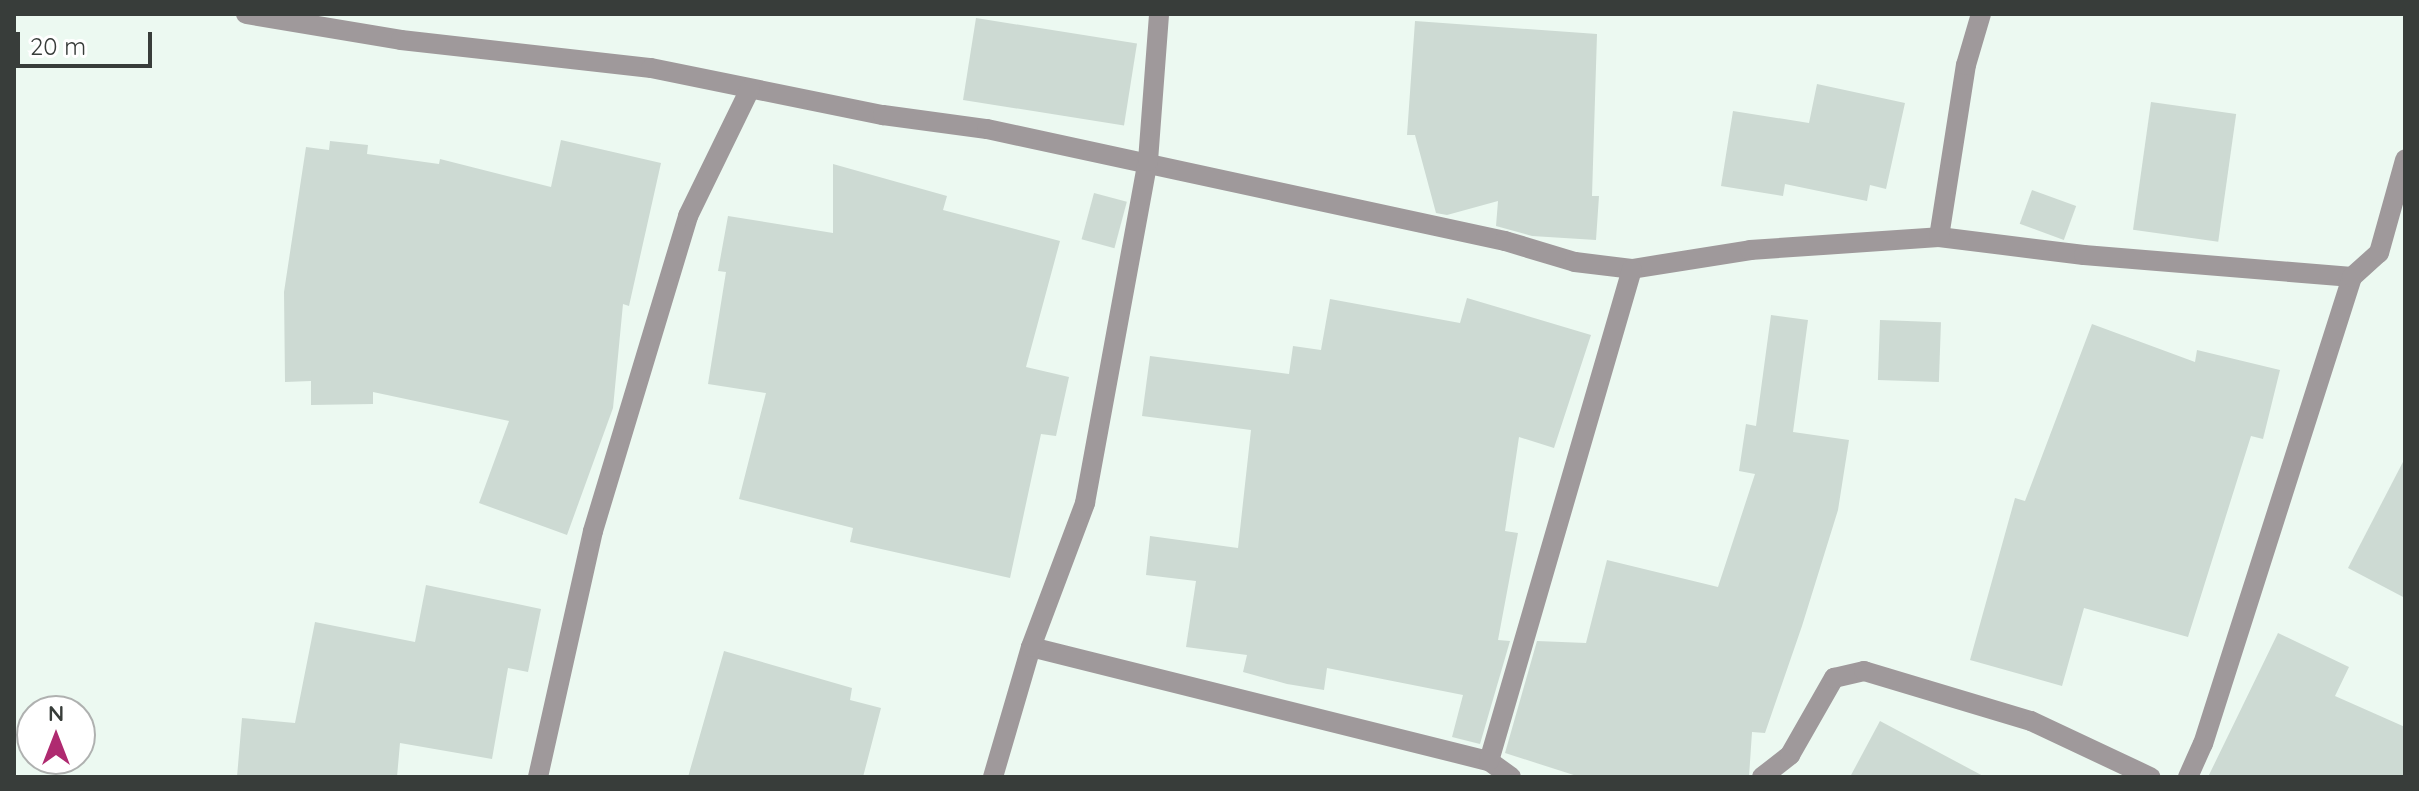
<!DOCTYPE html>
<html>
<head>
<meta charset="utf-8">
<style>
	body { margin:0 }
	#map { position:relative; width:2419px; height:791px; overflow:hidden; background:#ecf9f1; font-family:Quicksand,sans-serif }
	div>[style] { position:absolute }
	.building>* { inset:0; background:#cddad3; transform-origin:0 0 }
	.minor>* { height:20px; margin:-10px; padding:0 10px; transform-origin:10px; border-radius:10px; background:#9f999b }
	span { translate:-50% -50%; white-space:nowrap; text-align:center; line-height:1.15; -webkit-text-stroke:7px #fff; paint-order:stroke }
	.frame { position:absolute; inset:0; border:16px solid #383d3a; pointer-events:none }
	.north { position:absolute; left:16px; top:695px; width:80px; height:80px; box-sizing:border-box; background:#fff; border:2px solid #afb1b0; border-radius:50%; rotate:0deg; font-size:22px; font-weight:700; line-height:32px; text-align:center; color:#383d3a }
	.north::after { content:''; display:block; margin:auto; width:28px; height:36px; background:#af2a70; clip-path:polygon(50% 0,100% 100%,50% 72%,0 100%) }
	.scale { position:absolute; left:16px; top:32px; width:136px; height:36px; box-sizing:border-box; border:4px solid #383d3a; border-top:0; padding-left:10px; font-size:24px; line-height:28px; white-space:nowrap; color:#383d3a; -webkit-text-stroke:6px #fff; paint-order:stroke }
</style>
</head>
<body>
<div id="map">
	<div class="building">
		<div style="left:976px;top:18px;width:163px;height:83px;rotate:9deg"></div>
		<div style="clip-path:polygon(1415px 21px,1597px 34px,1592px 196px,1599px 196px,1596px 240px,1532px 236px,1496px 226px,1498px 201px,1447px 215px,1436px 213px,1415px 135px,1407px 135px)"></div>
		<div style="clip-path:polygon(1817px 84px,1905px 103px,1886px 189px,1870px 185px,1867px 201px,1785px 184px,1783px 196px,1721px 186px,1733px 111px,1809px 123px)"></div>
		<div style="left:2151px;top:102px;width:86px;height:129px;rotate:8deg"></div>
		<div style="clip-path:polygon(561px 140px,661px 163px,629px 306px,623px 304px,613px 408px,567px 535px,479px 503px,509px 421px,373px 392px,373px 404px,311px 405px,311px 381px,285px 382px,284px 292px,306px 147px,329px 150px,330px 141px,368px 145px,367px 154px,439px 164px,440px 159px,551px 187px)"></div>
		<div style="clip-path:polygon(833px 164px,947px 196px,943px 210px,1060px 241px,1026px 367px,1069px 377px,1056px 436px,1041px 434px,1010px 578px,850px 542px,853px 528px,739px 499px,766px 393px,708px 384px,726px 272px,718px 271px,728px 216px,833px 233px)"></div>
		<div style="left:2032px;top:190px;width:47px;height:36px;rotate:20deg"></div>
		<div style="left:1094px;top:193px;width:34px;height:48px;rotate:15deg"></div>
		<div style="clip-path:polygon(1467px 298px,1591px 335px,1554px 448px,1519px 437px,1505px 531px,1518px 533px,1498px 640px,1510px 641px,1480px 744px,1452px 737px,1463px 695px,1327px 668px,1324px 690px,1287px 684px,1243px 672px,1247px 655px,1186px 647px,1196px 581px,1146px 575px,1150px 536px,1238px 548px,1251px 430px,1142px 416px,1150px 356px,1289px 374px,1293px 346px,1321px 350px,1330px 299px,1460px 323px)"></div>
		<div style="clip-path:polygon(1771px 315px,1808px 320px,1793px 432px,1849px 440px,1838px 510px,1802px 626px,1765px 733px,1752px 732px,1749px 777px,1580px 777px,1505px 753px,1537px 641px,1586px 643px,1607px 560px,1718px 587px,1755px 474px,1739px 471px,1746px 424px,1756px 426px)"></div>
		<div style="left:1880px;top:320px;width:61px;height:60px;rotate:2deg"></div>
		<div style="clip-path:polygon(2092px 324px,2195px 362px,2197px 350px,2280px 370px,2263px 439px,2251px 436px,2188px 637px,2084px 608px,2062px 686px,1970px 660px,2015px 498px,2025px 501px)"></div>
		<div style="clip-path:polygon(2405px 458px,2405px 598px,2348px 568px)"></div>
		<div style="clip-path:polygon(426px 585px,541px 609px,528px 672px,508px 668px,492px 759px,400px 743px,397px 777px,237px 777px,242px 718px,295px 723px,315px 622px,415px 642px)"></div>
		<div style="clip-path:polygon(2278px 633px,2349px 667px,2335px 696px,2405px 727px,2405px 777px,2208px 777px)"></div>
		<div style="clip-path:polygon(724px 651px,852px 688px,850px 700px,881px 708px,863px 777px,688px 777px)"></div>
		<div style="clip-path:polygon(1880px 721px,1985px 777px,1850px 777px)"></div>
	</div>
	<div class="minor">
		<div style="left:246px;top:14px;width:157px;rotate:9.5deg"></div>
		<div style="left:401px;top:40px;width:252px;rotate:6.4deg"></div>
		<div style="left:651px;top:68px;width:237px;rotate:11.5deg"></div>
		<div style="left:883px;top:115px;width:105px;rotate:7.7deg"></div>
		<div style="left:987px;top:129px;width:530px;rotate:12.2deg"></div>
		<div style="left:1505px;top:241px;width:73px;rotate:16.7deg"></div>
		<div style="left:1575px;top:262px;width:57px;rotate:7deg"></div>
		<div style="left:1632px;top:269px;width:120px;rotate:-9.1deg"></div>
		<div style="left:1750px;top:250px;width:189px;rotate:-3.9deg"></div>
		<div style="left:1939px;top:237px;width:146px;rotate:7.1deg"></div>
		<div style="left:2084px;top:255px;width:269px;rotate:4.7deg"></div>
		<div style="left:1939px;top:237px;width:174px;rotate:-81.1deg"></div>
		<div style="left:1966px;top:65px;width:53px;rotate:-73.6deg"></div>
		<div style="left:1031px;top:647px;width:472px;rotate:14deg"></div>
		<div style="left:1489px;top:761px;width:27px;rotate:36deg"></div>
		<div style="left:1489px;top:761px;width:512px;rotate:-73.79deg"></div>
		<div style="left:538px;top:777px;width:252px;rotate:-77.4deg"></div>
		<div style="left:593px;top:531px;width:329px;rotate:-73.2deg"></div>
		<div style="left:688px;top:216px;width:141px;rotate:-64deg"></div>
		<div style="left:993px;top:777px;width:135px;rotate:-73.7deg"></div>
		<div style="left:1031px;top:647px;width:154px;rotate:-69.4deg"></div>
		<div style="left:1085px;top:503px;width:348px;rotate:-79.6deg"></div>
		<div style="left:1148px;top:161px;width:147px;rotate:-85.7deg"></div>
		<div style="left:1762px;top:777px;width:36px;rotate:-38deg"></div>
		<div style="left:1790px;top:755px;width:89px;rotate:-60.3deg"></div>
		<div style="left:1834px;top:678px;width:31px;rotate:-13deg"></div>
		<div style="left:1864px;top:671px;width:174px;rotate:16.7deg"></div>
		<div style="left:2031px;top:721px;width:132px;rotate:25.2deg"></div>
		<div style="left:2188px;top:777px;width:36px;rotate:-66deg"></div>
		<div style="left:2203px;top:744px;width:490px;rotate:-72.3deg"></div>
		<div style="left:2352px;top:277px;width:36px;rotate:-42deg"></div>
		<div style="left:2379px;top:253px;width:97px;rotate:-74.4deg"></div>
	</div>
	<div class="frame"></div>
	<div class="north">N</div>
	<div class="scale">20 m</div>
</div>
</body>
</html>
